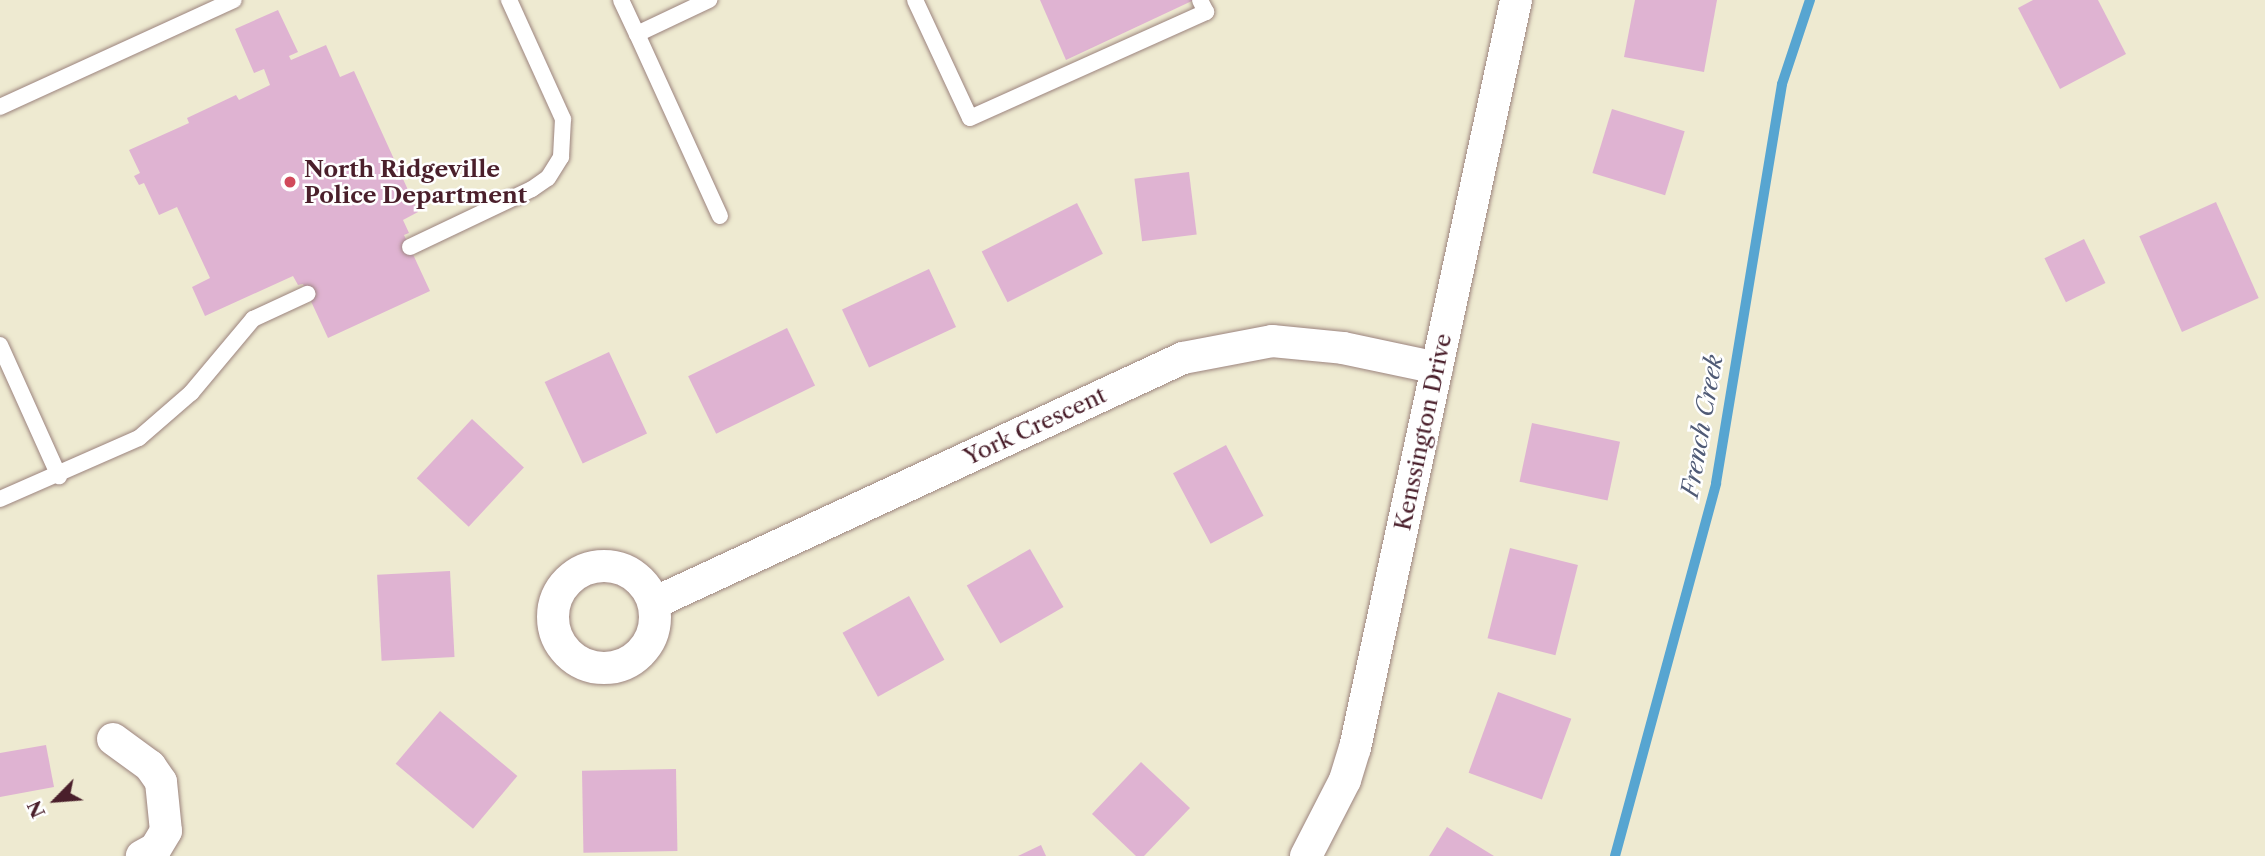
<!DOCTYPE html>
<html>
<head>
<meta charset="utf-8">
<style>
	body { margin:0 }
	#map { position:relative; width:2265px; height:856px; overflow:hidden; background:#eeead1; font-family:"Libre Caslon Text",serif }
	div>[style] { position:absolute }
	.stream>* { height:10px; margin:-5px; padding:0 5px; transform-origin:5px; border-radius:5px; background:#57a5d1 }
	.building>* { inset:0; background:#dfb3d2; transform-origin:0 0 }
	.roads { filter:drop-shadow(0 0 2px #9c847e) drop-shadow(0 0 2px #9c847e) }
	.service>* { height:16px; margin:-8px; padding:0 8px; transform-origin:8px; border-radius:8px; background:#fff }
	.minor>* { height:32px; margin:-16px; padding:0 16px; transform-origin:16px; border-radius:16px; background:#fff }
	.minor>.ring { margin:-16px; padding:0; box-sizing:content-box; background:none; border:32px solid #fff; border-radius:50% }
	.dots>* { width:19px; height:19px; translate:-50% -50%; box-sizing:border-box; border:4px solid #fff; border-radius:50% }
	span { translate:-50% -50%; white-space:nowrap; text-align:center; line-height:1.15; -webkit-text-stroke:5px #fff; paint-order:stroke }
	.poi-label { font-size:23px; color:#4a1f2b; font-weight:700 }
	.left { translate:0 -50%; text-align:left }
	.street-label { font-size:23px; color:#4a1f2b }
	.water-label { font-size:24px; color:#505b76; font-style:italic }
	.north { position:absolute; left:21px; top:765px; width:70px; height:70px; -webkit-text-stroke:5px #fff; paint-order:stroke; rotate:245deg; font-size:19px; font-weight:700; line-height:28px; text-align:center; color:#4a1f2b }
	.north::after { content:''; display:block; margin:auto; width:24px; height:32px; background:#4a1f2b; clip-path:polygon(50% 0,100% 100%,50% 72%,0 100%) }
</style>
</head>
<body>
<div id="map">
	<div class="stream">
		<div style="left:1615px;top:856px;width:386px;rotate:-74.8deg"></div>
		<div style="left:1716px;top:483px;width:404px;rotate:-80.6deg"></div>
		<div style="left:1782px;top:84px;width:89px;rotate:-71.6deg"></div>
	</div>
	<div class="building">
		<div style="clip-path:polygon(1040px 0,1194px 0,1066px 60px)"></div>
		<div style="clip-path:polygon(1635px 0,1717px 0,1704px 72px,1624px 57px)"></div>
		<div style="clip-path:polygon(2033px 0,2098px 0,2126px 54px,2060px 89px,2018px 8px)"></div>
		<div style="clip-path:polygon(278px 10px,298px 52px,289px 56px,291px 60px,326px 45px,340px 77px,354px 71px,418px 212px,403px 220px,409px 233px,404px 235px,430px 291px,328px 338px,303px 284px,298px 285px,293px 276px,205px 316px,192px 287px,210px 278px,177px 207px,159px 215px,144px 183px,139px 185px,134px 176px,140px 173px,129px 150px,189px 123px,187px 118px,236px 95px,239px 100px,270px 85px,264px 69px,254px 73px,235px 29px)"></div>
		<div style="left:1612px;top:109px;width:76px;height:67px;rotate:17deg"></div>
		<div style="left:1189px;top:172px;width:63px;height:55px;rotate:83deg"></div>
		<div style="left:2216px;top:202px;width:105px;height:84px;rotate:66deg"></div>
		<div style="left:1077px;top:203px;width:57px;height:107px;rotate:63deg"></div>
		<div style="left:2084px;top:239px;width:49px;height:44px;rotate:64deg"></div>
		<div style="left:929px;top:269px;width:64px;height:96px;rotate:65deg"></div>
		<div style="left:787px;top:328px;width:64px;height:110px;rotate:64deg"></div>
		<div style="left:609px;top:352px;width:90px;height:71px;rotate:65deg"></div>
		<div style="left:472px;top:419px;width:71px;height:81px;rotate:43deg"></div>
		<div style="left:1532px;top:423px;width:90px;height:60px;rotate:12deg"></div>
		<div style="left:1226px;top:445px;width:80px;height:60px;rotate:62deg"></div>
		<div style="left:1510px;top:548px;width:70px;height:93px;rotate:14deg"></div>
		<div style="left:1030px;top:549px;width:67px;height:73px;rotate:60deg"></div>
		<div style="left:450px;top:571px;width:86px;height:73px;rotate:87deg"></div>
		<div style="left:909px;top:596px;width:73px;height:76px;rotate:61deg"></div>
		<div style="left:1498px;top:692px;width:78px;height:86px;rotate:20deg"></div>
		<div style="left:440px;top:711px;width:101px;height:69px;rotate:40deg"></div>
		<div style="clip-path:polygon(46px 745px,54px 787px,0 797px,0 753px)"></div>
		<div style="clip-path:polygon(1141px 762px,1190px 808px,1144px 856px,1136px 856px,1092px 814px)"></div>
		<div style="left:676px;top:769px;width:82px;height:94px;rotate:89deg"></div>
		<div style="clip-path:polygon(1447px 827px,1494px 856px,1429px 856px)"></div>
		<div style="clip-path:polygon(1041px 845px,1046px 856px,1018px 856px)"></div>
	</div>
	<div class="roads">
		<div class="service">
			<div style="left:621px;top:0;width:38px;rotate:65deg"></div>
			<div style="left:637px;top:34px;width:80px;rotate:-25.3deg"></div>
			<div style="left:915px;top:0;width:130px;rotate:65deg"></div>
			<div style="left:970px;top:118px;width:259px;rotate:-24.2deg"></div>
			<div style="left:1206px;top:12px;width:13px;rotate:-117deg"></div>
			<div style="left:637px;top:34px;width:200px;rotate:65.5deg"></div>
			<div style="left:0;top:107px;width:257px;rotate:-24.6deg"></div>
			<div style="left:410px;top:247px;width:135px;rotate:-25.4deg"></div>
			<div style="left:532px;top:189px;width:19px;rotate:-35deg"></div>
			<div style="left:548px;top:178px;width:25px;rotate:-58deg"></div>
			<div style="left:561px;top:157px;width:38px;rotate:-87deg"></div>
			<div style="left:563px;top:119px;width:131px;rotate:-114.4deg"></div>
			<div style="left:0;top:345px;width:144px;rotate:65.8deg"></div>
			<div style="left:0;top:499px;width:152px;rotate:-23.7deg"></div>
			<div style="left:139px;top:438px;width:69px;rotate:-40.9deg"></div>
			<div style="left:191px;top:393px;width:97px;rotate:-50deg"></div>
			<div style="left:253px;top:319px;width:60px;rotate:-24.8deg"></div>
		</div>
		<div class="minor">
			<div class="ring" style="left:553px;top:566px;width:70px;height:70px"></div>
			<div style="left:654px;top:603px;width:583px;rotate:-24.85deg"></div>
			<div style="left:1183px;top:358px;width:91px;rotate:-10.8deg"></div>
			<div style="left:1272px;top:341px;width:71px;rotate:5.6deg"></div>
			<div style="left:1343px;top:348px;width:96px;rotate:12deg"></div>
			<div style="left:113px;top:739px;width:46px;rotate:36.1deg"></div>
			<div style="left:150px;top:766px;width:19px;rotate:55deg"></div>
			<div style="left:161px;top:782px;width:49px;rotate:84.2deg"></div>
			<div style="left:166px;top:831px;width:21px;rotate:121deg"></div>
			<div style="left:155px;top:849px;width:15px;rotate:152deg"></div>
			<div style="left:1306px;top:856px;width:85px;rotate:-62.8deg"></div>
			<div style="left:1345px;top:780px;width:34px;rotate:-73deg"></div>
			<div style="left:1355px;top:748px;width:765px;rotate:-77.85deg"></div>
		</div>
	</div>
	<div class="dots">
		<div style="left:290px;top:182px;background:#d1495b"></div>
	</div>
	<div class="poi-label">
		<span class="left" style="left:304px;top:182px">North Ridgeville<br>Police Department</span>
	</div>
	<div class="street-label">
		<span style="left:1035px;top:426px;rotate:-25deg">York Crescent</span>
		<span style="left:1423px;top:432px;rotate:-78deg">Kenssington Drive</span>
	</div>
	<div class="water-label">
		<span style="left:1702px;top:426px;rotate:-80deg">French Creek</span>
	</div>
	<div class="north">N</div>
</div>
</body>
</html>
